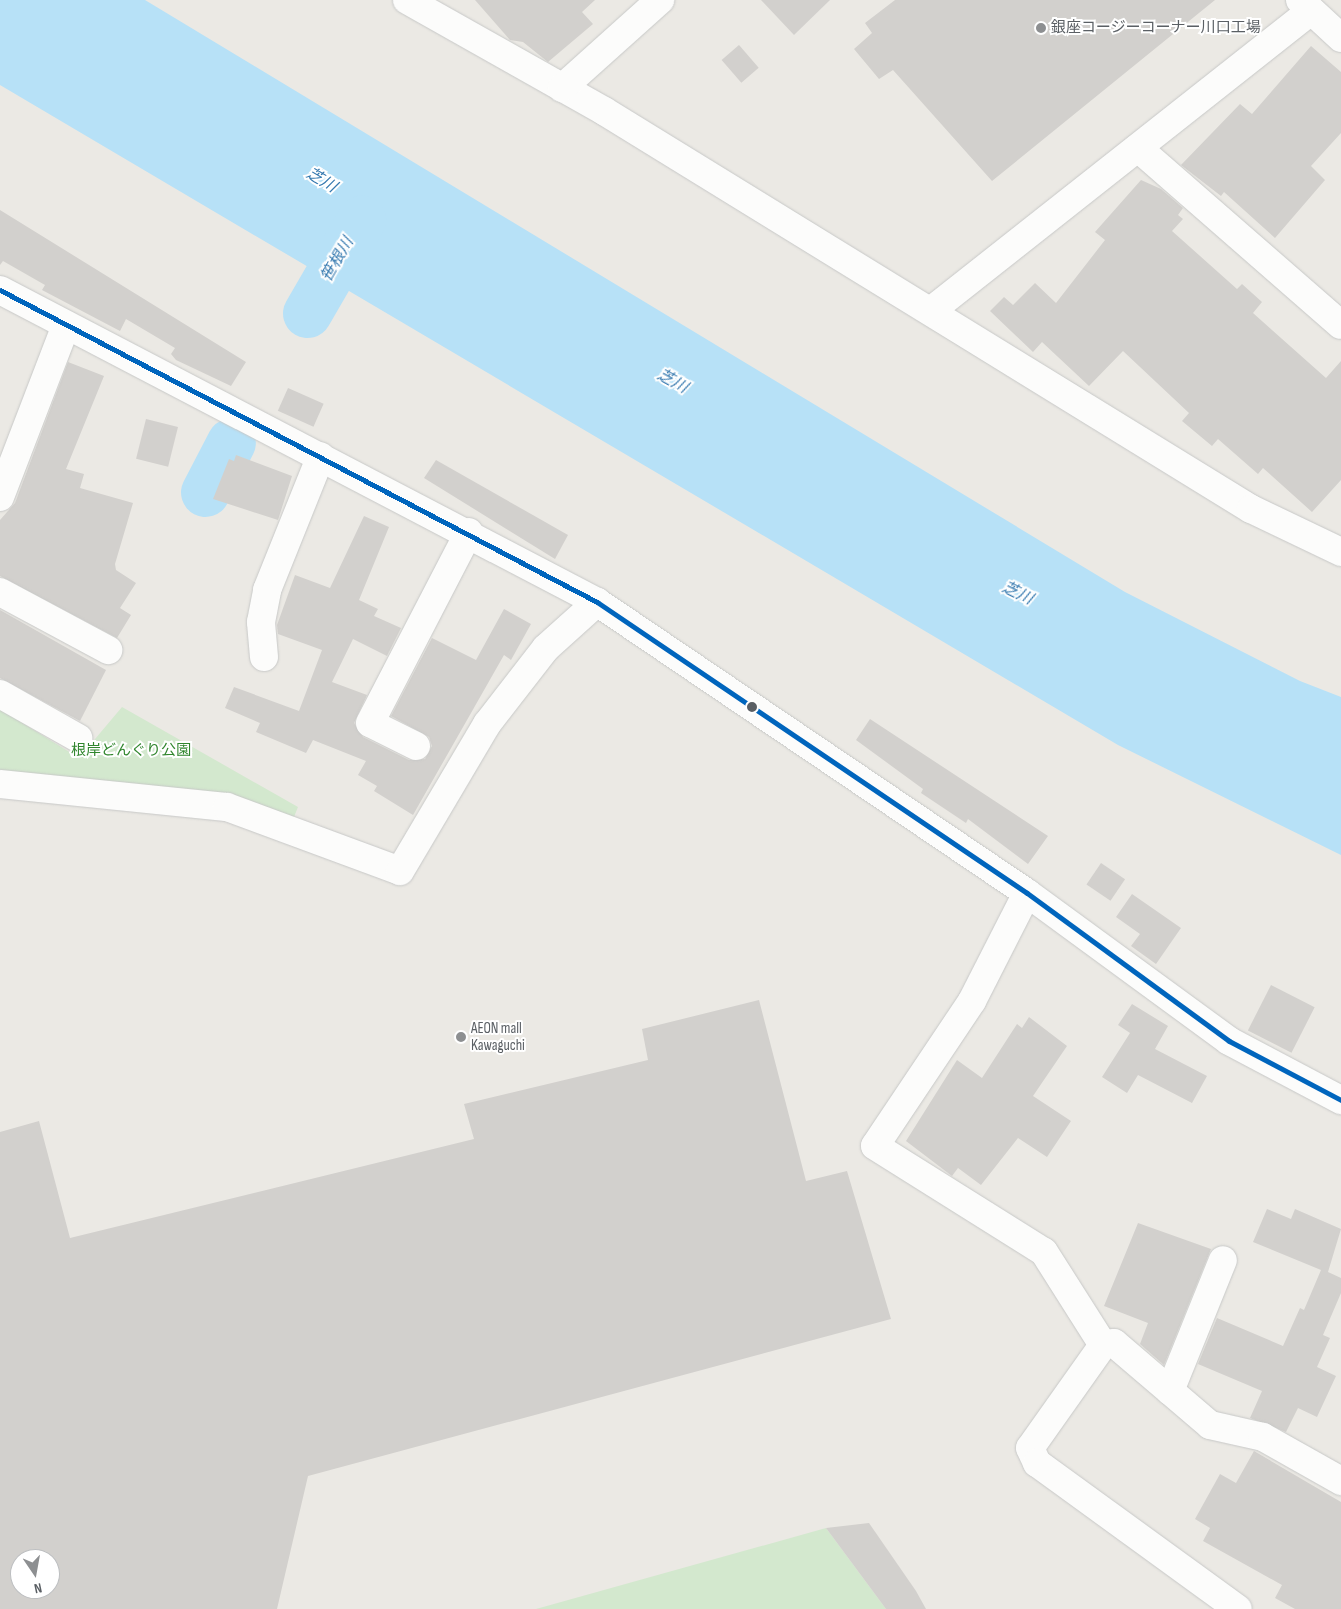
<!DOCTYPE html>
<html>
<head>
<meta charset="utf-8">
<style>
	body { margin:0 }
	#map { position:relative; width:1341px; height:1609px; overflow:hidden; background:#ebe9e4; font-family:"Sofia Sans Condensed","Noto Sans JP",sans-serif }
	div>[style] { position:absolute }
	.green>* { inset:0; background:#d3e8ce }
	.water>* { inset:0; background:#b7e1f7 }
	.river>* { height:49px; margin:-24.5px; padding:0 24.5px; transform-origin:24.5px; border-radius:24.5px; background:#b7e1f7 }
	.building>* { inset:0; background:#d2d0cd; transform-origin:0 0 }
	.roads { filter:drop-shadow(0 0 1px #c7c8c7) drop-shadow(0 0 1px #c7c8c7) }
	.minor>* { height:28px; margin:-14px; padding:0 14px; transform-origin:14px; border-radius:14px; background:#fcfcfb }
	.bus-1>* { height:5px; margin:-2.5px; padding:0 2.5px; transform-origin:2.5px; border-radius:2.5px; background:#0065bd }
	.dots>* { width:14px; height:14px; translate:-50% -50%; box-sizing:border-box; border:2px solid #fff; border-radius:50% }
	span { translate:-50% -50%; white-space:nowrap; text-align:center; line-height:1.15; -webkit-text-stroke:4px #fff; paint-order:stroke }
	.poi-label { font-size:15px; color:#5a5f64 }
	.left { translate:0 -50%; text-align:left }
	.park-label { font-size:15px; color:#31862e }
	.water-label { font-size:16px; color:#3579af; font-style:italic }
	.north { position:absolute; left:10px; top:1549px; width:50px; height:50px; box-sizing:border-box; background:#fff; border:1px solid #bdbfc1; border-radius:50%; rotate:168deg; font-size:14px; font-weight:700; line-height:20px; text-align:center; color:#5a5f64 }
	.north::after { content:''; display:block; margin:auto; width:18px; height:22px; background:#8d8f91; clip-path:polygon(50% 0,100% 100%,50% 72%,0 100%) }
</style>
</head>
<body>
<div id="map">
	<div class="green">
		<div style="clip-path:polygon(122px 707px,298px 807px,294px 817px,223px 794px,0 771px,0 709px,79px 758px)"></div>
		<div style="clip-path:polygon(826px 1528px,886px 1609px,536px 1609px)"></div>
	</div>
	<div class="water">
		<div style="clip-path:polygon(0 0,145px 0,1125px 592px,1300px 681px,1341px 697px,1341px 855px,1118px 745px,0 85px)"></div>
	</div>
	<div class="river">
		<div style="left:307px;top:313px;width:108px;rotate:-59.9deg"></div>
		<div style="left:205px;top:492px;width:56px;rotate:-62.5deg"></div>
	</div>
	<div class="building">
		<div style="clip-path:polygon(475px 0,595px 0,582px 12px,593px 24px,548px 62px,523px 42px,510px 40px)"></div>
		<div style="clip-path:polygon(761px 0,830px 0,794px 35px)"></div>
		<div style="clip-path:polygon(895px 0,1215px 0,992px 181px,893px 70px,879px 79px,854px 49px,872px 33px,865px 23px)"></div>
		<div style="left:739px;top:45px;width:30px;height:23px;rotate:49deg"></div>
		<div style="clip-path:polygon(1311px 46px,1341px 72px,1341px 133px,1311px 166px,1325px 180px,1275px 238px,1224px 192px,1221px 196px,1181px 165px,1240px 104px,1252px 114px)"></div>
		<div style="clip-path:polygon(1141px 180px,1161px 189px,1183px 208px,1178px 215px,1183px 219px,1172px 231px,1237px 289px,1242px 284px,1262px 302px,1253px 313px,1326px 378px,1341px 361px,1341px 480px,1312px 512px,1263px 468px,1258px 474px,1218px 439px,1212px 446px,1182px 421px,1189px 413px,1123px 351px,1089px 386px,1042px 342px,1033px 352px,990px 311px,1004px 297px,1013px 305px,1035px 283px,1056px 303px,1105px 240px,1095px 232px)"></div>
		<div style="clip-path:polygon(0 210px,246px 362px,231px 386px,176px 360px,171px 354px,175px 348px,126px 319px,120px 331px,42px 290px,45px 285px,3px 261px,0 265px)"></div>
		<div style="clip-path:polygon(68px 362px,104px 376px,66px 469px,84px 474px,80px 488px,133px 503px,115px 564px,116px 570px,136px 583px,120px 608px,131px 615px,117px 638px,0 576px,0 520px,15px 503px)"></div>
		<div style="left:288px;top:388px;width:39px;height:25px;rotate:24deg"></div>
		<div style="left:146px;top:419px;width:33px;height:41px;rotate:14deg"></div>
		<div style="clip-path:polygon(236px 455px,292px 476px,278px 520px,213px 499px,229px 459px,234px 461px)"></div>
		<div style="clip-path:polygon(436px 460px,568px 535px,555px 559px,424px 478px)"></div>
		<div style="clip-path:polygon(364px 516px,389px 527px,359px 600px,378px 609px,374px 616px,401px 628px,387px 656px,353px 639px,332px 682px,367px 695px,354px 723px,363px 737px,409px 760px,425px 759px,432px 746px,429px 737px,391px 716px,432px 638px,476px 660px,504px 609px,531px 624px,511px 660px,504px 655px,413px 815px,374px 791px,377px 786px,358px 775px,366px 761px,313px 740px,306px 753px,256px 732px,260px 723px,225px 708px,234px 687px,299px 711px,322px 650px,278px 634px,277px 625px,295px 575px,330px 588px)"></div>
		<div style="clip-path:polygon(0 610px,106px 670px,80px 721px,0 678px)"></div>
		<div style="clip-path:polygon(870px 719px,1048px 836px,1028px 864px,968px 819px,966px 823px,921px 793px,923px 789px,856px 740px)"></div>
		<div style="left:1101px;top:863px;width:29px;height:26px;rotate:34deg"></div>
		<div style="clip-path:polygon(1132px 894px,1181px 928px,1156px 964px,1131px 946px,1140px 934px,1116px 917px)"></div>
		<div style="left:1271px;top:985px;width:49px;height:51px;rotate:27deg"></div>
		<div style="clip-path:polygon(evenodd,759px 1000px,806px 1181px,847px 1171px,891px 1319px,308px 1476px,277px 1609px,0 1609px,0 1132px,39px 1121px,70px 1238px,474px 1139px,464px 1104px,648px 1060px,642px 1029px,759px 1000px,20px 1559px,50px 1559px,50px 1589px,20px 1589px,20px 1559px)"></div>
		<div style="clip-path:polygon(1132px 1004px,1168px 1026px,1155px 1049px,1207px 1076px,1192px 1103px,1138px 1075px,1127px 1093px,1102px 1077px,1130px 1033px,1118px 1025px)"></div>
		<div style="clip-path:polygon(1029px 1017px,1067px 1046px,1033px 1096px,1071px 1121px,1047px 1157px,1018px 1138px,981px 1185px,958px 1168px,952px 1176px,906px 1141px,957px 1060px,982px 1078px,1017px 1024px,1022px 1028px)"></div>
		<div style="clip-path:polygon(1267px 1209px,1291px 1219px,1295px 1209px,1341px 1229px,1328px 1272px,1341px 1278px,1341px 1293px,1323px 1335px,1330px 1338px,1317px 1367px,1336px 1376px,1317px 1417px,1298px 1408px,1286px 1432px,1250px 1418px,1262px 1391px,1198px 1364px,1217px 1318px,1283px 1346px,1300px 1308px,1304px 1310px,1321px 1270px,1253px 1242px)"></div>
		<div style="clip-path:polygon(1138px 1223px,1211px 1249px,1164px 1365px,1140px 1344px,1148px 1323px,1104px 1306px)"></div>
		<div style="clip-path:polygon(1254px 1451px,1341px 1502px,1341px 1609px,1295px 1609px,1275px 1598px,1282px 1585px,1203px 1541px,1210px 1528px,1195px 1519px,1220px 1474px,1236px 1483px)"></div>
		<div style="clip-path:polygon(869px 1523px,916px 1591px,926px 1609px,886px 1609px,826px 1528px)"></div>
	</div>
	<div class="roads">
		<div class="minor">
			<div style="left:407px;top:0;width:226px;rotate:29.4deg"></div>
			<div style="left:604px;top:111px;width:760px;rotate:31.6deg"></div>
			<div style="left:1251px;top:509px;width:100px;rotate:25.5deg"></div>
			<div style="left:1300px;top:0;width:56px;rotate:42.8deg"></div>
			<div style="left:562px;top:88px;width:132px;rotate:-41.9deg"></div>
			<div style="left:1138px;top:148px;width:269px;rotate:41.1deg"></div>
			<div style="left:0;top:290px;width:674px;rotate:27.59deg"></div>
			<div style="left:597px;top:602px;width:519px;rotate:34.09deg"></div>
			<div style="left:1027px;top:893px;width:250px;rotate:36.2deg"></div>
			<div style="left:1229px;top:1041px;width:127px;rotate:27.8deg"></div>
			<div style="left:932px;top:310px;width:483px;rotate:-38.3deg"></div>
			<div style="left:0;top:497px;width:184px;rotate:-69deg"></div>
			<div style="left:0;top:592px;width:123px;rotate:28.2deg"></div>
			<div style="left:264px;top:657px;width:35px;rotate:-95deg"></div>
			<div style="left:261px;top:622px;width:33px;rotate:-79deg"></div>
			<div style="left:267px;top:590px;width:144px;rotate:-68.1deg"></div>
			<div style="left:0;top:694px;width:90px;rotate:29.4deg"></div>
			<div style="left:416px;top:746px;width:51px;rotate:-153.4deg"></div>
			<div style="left:370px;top:723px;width:215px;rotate:-62.6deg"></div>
			<div style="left:0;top:784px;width:228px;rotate:5.8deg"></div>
			<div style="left:227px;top:807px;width:184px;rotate:20.3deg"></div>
			<div style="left:400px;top:871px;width:171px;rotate:-59.4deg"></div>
			<div style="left:487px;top:724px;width:96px;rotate:-52.2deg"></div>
			<div style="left:546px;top:648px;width:69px;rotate:-42deg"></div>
			<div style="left:1027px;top:893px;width:121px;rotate:117deg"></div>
			<div style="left:972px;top:1001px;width:174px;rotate:123.8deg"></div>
			<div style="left:875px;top:1146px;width:199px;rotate:32.1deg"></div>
			<div style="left:1044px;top:1252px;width:110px;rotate:57.6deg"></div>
			<div style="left:1103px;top:1345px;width:126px;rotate:125.3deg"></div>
			<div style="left:1030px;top:1448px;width:17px;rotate:65deg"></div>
			<div style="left:1037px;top:1463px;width:248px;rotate:36deg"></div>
			<div style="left:1103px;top:1345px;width:11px;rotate:-10deg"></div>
			<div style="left:1114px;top:1343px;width:126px;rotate:40.5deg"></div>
			<div style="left:1210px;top:1425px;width:54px;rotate:12.8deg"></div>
			<div style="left:1263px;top:1437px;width:90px;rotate:29.4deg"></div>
			<div style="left:1170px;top:1391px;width:141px;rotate:-68deg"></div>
		</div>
	</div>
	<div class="bus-1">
		<div style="left:0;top:290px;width:674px;rotate:27.59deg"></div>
		<div style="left:597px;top:602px;width:519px;rotate:34.09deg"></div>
		<div style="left:1027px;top:893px;width:250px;rotate:36.2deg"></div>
		<div style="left:1229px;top:1041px;width:127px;rotate:27.8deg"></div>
	</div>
	<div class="dots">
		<div style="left:1041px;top:28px;background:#8d8f91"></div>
		<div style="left:752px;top:707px;background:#5a5f64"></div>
		<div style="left:461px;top:1037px;background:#8d8f91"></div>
	</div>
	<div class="poi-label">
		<span class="left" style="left:1051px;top:28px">銀座コージーコーナー川口工場</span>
		<span class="left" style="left:471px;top:1037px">AEON mall<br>Kawaguchi</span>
	</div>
	<div class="park-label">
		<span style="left:131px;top:751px">根岸どんぐり公園</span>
	</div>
	<div class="water-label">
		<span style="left:321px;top:181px;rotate:31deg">芝川</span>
		<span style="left:338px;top:260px;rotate:-60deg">笹根川</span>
		<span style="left:672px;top:382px;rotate:29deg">芝川</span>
		<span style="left:1017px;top:594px;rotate:26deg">芝川</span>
	</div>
	<div class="north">N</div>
</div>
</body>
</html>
